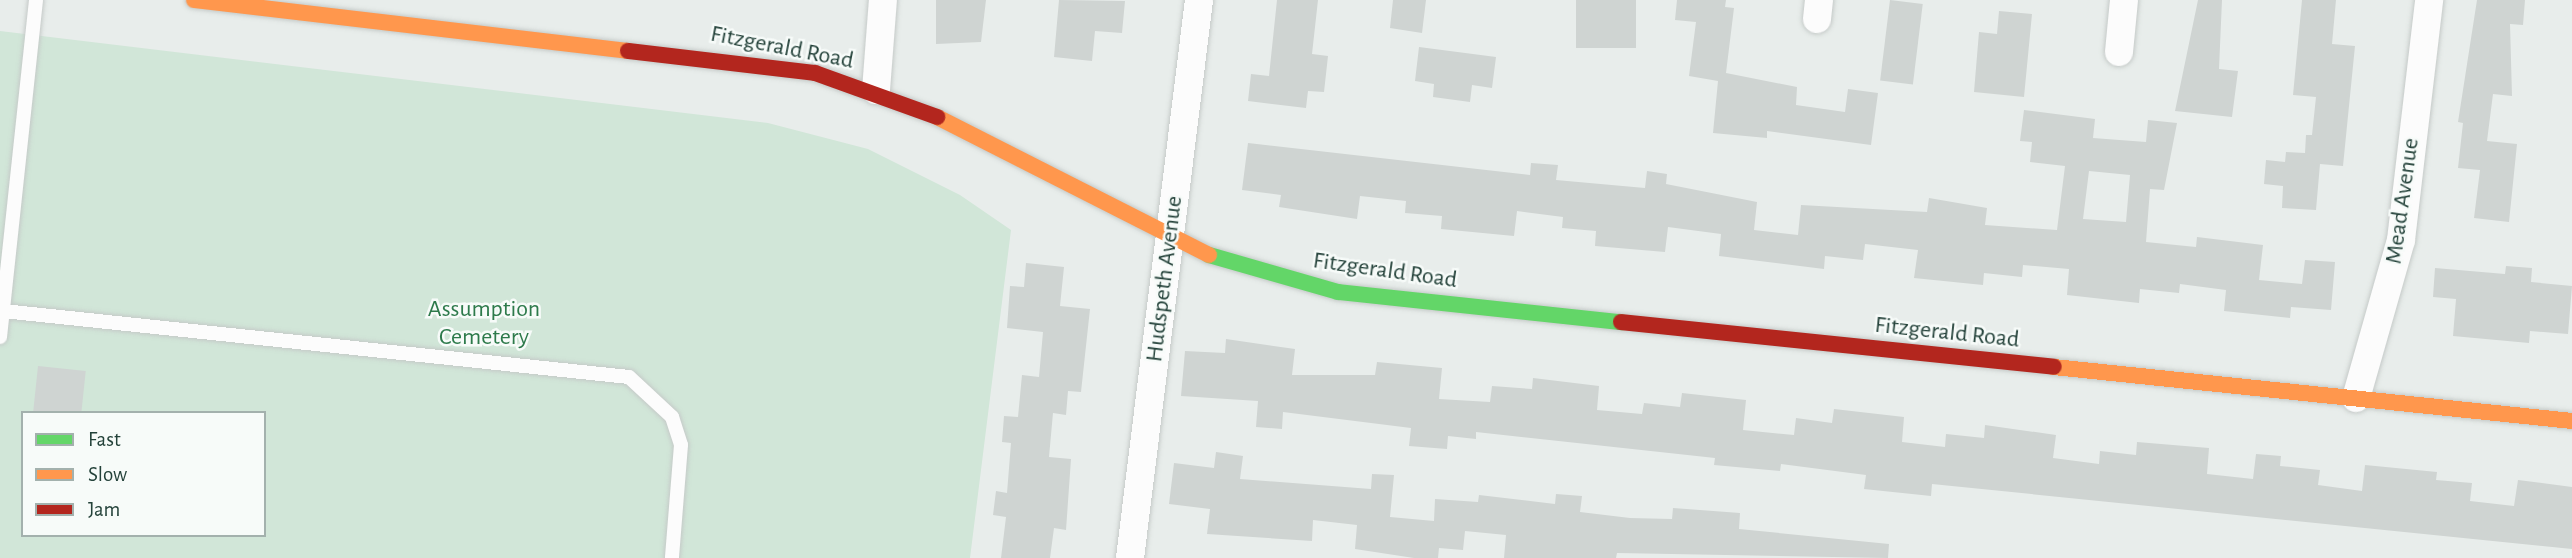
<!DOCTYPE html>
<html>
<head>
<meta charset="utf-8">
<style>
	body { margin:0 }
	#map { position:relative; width:2572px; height:558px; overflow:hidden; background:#e8edeb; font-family:"Alegreya Sans",sans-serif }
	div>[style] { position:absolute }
	.green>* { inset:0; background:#d1e6d8 }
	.building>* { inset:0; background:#cfd4d2; transform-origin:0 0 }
	.roads { filter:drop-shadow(0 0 2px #c5cac8) drop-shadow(0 0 2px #c5cac8) }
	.lane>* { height:14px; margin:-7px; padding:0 7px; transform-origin:7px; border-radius:7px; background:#fcfcfc }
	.street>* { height:28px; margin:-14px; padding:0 14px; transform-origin:14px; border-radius:14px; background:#fcfcfc }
	.fast>* { height:16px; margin:-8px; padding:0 8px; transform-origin:8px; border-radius:8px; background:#63d668 }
	.slow>* { height:16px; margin:-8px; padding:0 8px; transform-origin:8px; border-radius:8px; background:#ff974d }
	.jam>* { height:16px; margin:-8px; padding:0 8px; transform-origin:8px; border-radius:8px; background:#b3261e }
	span { translate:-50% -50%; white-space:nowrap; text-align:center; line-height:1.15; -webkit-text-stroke:5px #f7fbf9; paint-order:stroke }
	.street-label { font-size:24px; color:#24423a }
	.park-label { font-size:24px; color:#2d7a4b }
	.legend { position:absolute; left:21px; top:411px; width:245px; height:126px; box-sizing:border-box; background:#f7fbf9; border:2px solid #a3b1ad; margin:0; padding:9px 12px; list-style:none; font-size:21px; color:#24423a }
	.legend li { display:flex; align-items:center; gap:14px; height:35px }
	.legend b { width:35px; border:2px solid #a3b1ad }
</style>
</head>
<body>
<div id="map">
	<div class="green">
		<div style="clip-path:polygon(evenodd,0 31px,768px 123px,868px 149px,960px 195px,1011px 230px,970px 558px,0 558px,0 31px,23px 413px,264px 413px,264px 535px,23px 535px,23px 413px)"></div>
	</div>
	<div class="building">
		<div style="clip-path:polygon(936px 0,986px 0,981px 42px,936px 44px)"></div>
		<div style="clip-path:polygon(1059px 0,1125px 1px,1122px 33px,1095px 31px,1092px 61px,1054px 57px)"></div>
		<div style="clip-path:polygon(1277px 0,1318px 0,1312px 54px,1328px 56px,1324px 92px,1308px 91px,1306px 108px,1248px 101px,1251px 74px,1269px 76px)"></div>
		<div style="clip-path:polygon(1393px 0,1426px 0,1422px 33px,1390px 28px)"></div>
		<div style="left:1576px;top:0;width:60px;height:48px"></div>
		<div style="clip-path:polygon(1677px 0,1726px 0,1725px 7px,1734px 8px,1726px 73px,1797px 87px,1796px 105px,1845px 112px,1848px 89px,1878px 93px,1871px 145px,1767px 131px,1767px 138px,1713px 133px,1718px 81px,1689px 76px,1696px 22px,1675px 20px)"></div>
		<div style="left:1890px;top:0;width:33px;height:81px;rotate:7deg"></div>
		<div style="clip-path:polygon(2198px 0,2222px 0,2219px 69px,2238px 71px,2232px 117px,2175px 111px)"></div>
		<div style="clip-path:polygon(2302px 0,2336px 0,2332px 44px,2355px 46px,2343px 166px,2320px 164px,2316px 210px,2282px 208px,2283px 186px,2264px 184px,2266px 160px,2285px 162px,2286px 152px,2305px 153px,2306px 135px,2312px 135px,2316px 97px,2293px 95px)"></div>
		<div style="clip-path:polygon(2477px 0,2525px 0,2523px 25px,2510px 24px,2512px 96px,2493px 94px,2487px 141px,2517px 144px,2509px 222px,2474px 218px,2480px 170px,2458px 168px,2463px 123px,2458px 122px)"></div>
		<div style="clip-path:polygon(1999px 11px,2032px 14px,2024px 97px,1974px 92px,1979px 32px,1997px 34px)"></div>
		<div style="clip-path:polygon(1419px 47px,1496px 57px,1492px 88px,1472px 85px,1470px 102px,1433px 97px,1434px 84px,1415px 81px)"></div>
		<div style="clip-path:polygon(evenodd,2024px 110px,2095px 119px,2093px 138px,2146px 142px,2148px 120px,2177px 123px,2164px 190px,2150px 189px,2146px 242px,2196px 247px,2197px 237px,2263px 245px,2259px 280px,2302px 284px,2305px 260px,2335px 262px,2331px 310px,2291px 307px,2290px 318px,2224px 311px,2226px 290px,2180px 284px,2179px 293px,2140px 289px,2139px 303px,2067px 295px,2069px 269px,2023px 265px,2022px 277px,1984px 273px,1983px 285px,1914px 278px,1918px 250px,1865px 244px,1863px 260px,1825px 256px,1824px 269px,1719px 256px,1721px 234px,1668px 227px,1665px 252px,1595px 246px,1596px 231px,1562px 228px,1563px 217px,1517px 211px,1514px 236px,1441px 229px,1442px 216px,1405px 213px,1406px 201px,1360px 196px,1357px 219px,1279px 207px,1281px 195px,1242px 190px,1248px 143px,1530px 175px,1531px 163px,1558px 165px,1556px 180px,1645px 188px,1647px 171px,1667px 174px,1666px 184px,1757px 202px,1754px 230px,1798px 235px,1801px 205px,1927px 212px,1929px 198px,1987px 208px,1985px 225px,2057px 230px,2065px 166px,2030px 162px,2032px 142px,2020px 141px,2024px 110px,2089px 171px,2130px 175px,2126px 222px,2083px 219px,2089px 171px)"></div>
		<div style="clip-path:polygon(1026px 263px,1064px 267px,1060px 306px,1090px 309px,1081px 392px,1068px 391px,1066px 415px,1053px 413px,1049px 457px,1071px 459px,1066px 530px,1054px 528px,1050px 558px,1001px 558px,1006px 517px,993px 515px,996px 491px,1007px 493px,1011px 443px,1002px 442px,1004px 416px,1018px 417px,1022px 375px,1039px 377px,1043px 332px,1007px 328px,1010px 286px,1024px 287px)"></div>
		<div style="clip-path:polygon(2506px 266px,2532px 268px,2531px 282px,2572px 286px,2568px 334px,2530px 331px,2529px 343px,2453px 336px,2456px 299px,2433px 297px,2435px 268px,2505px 274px)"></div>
		<div style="clip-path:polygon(1226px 339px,1295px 349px,1292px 375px,1375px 375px,1377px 362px,1442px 368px,1439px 399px,1490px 402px,1492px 386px,1532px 389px,1533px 378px,1599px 386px,1597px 410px,1642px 414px,1644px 403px,1680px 407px,1682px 393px,1746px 400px,1743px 430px,1794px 435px,1796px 418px,1832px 423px,1834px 409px,1904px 417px,1902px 442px,1945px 447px,1946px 434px,1984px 438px,1985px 425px,2056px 435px,2053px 458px,2099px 464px,2100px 451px,2136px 455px,2137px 442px,2209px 448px,2207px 474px,2253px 479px,2256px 454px,2281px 456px,2280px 466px,2320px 470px,2318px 485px,2362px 491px,2365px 465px,2437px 472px,2436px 480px,2472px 483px,2470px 501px,2514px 506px,2518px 480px,2572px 487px,2572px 549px,1932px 484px,1931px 496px,1864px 489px,1866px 475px,1781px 464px,1780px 471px,1714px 465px,1715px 458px,1476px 432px,1476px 439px,1448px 436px,1447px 449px,1409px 446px,1411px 428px,1283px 412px,1282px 429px,1256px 427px,1258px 401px,1181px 396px,1185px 351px,1225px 353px)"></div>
		<div style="left:38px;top:366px;width:48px;height:47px;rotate:6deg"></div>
		<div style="clip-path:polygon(1216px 452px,1243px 456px,1240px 479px,1371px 489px,1372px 474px,1394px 475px,1390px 517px,1434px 521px,1435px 499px,1478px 502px,1479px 495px,1555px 504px,1556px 494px,1582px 496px,1580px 512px,1630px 518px,1672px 519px,1673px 508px,1740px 513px,1739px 529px,1889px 544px,1888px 558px,1617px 553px,1616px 558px,1504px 558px,1506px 535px,1465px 531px,1463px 550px,1439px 548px,1438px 558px,1414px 558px,1355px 549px,1357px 525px,1313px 520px,1312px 541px,1207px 534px,1210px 509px,1169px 504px,1174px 463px,1214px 468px)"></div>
	</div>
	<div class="roads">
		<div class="lane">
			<div style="left:3px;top:311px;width:629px;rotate:6.02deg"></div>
			<div style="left:629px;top:377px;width:59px;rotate:42.9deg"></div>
			<div style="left:672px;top:417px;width:29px;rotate:72deg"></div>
			<div style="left:681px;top:445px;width:113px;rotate:94.6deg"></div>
			<div style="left:0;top:337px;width:339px;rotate:-83.9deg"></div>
		</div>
		<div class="street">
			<div style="left:1817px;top:19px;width:19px;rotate:-84deg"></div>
			<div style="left:2119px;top:52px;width:52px;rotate:-84.5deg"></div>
			<div style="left:876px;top:90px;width:90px;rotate:-85.6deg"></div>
			<div style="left:2356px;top:398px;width:164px;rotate:-74.1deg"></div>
			<div style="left:2401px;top:240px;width:242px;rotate:-83.3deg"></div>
			<div style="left:1130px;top:558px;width:562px;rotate:-82.95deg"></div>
		</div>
		<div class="fast">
			<div style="left:1209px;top:255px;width:134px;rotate:16deg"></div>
			<div style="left:1338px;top:292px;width:285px;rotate:6.1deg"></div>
		</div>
		<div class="slow">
			<div style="left:194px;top:0;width:437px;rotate:6.7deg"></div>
			<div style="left:937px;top:117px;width:305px;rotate:26.9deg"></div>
			<div style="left:2054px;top:367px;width:521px;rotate:5.95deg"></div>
		</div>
		<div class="jam">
			<div style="left:628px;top:51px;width:188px;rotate:6.7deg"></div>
			<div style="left:815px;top:73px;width:130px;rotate:19.8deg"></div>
			<div style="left:1621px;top:322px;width:435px;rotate:5.9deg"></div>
		</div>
	</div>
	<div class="street-label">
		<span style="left:782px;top:48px;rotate:11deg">Fitzgerald Road</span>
		<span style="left:2403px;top:201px;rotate:-82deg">Mead Avenue</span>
		<span style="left:1385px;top:271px;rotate:8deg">Fitzgerald Road</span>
		<span style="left:1165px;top:279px;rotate:-83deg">Hudspeth Avenue</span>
		<span style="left:1947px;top:333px;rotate:6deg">Fitzgerald Road</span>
	</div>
	<div class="park-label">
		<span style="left:484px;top:324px">Assumption<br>Cemetery</span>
	</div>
	<ul class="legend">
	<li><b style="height:9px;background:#63d668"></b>Fast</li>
	<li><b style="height:9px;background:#ff974d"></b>Slow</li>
	<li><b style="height:9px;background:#b3261e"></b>Jam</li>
	</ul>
</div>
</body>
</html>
